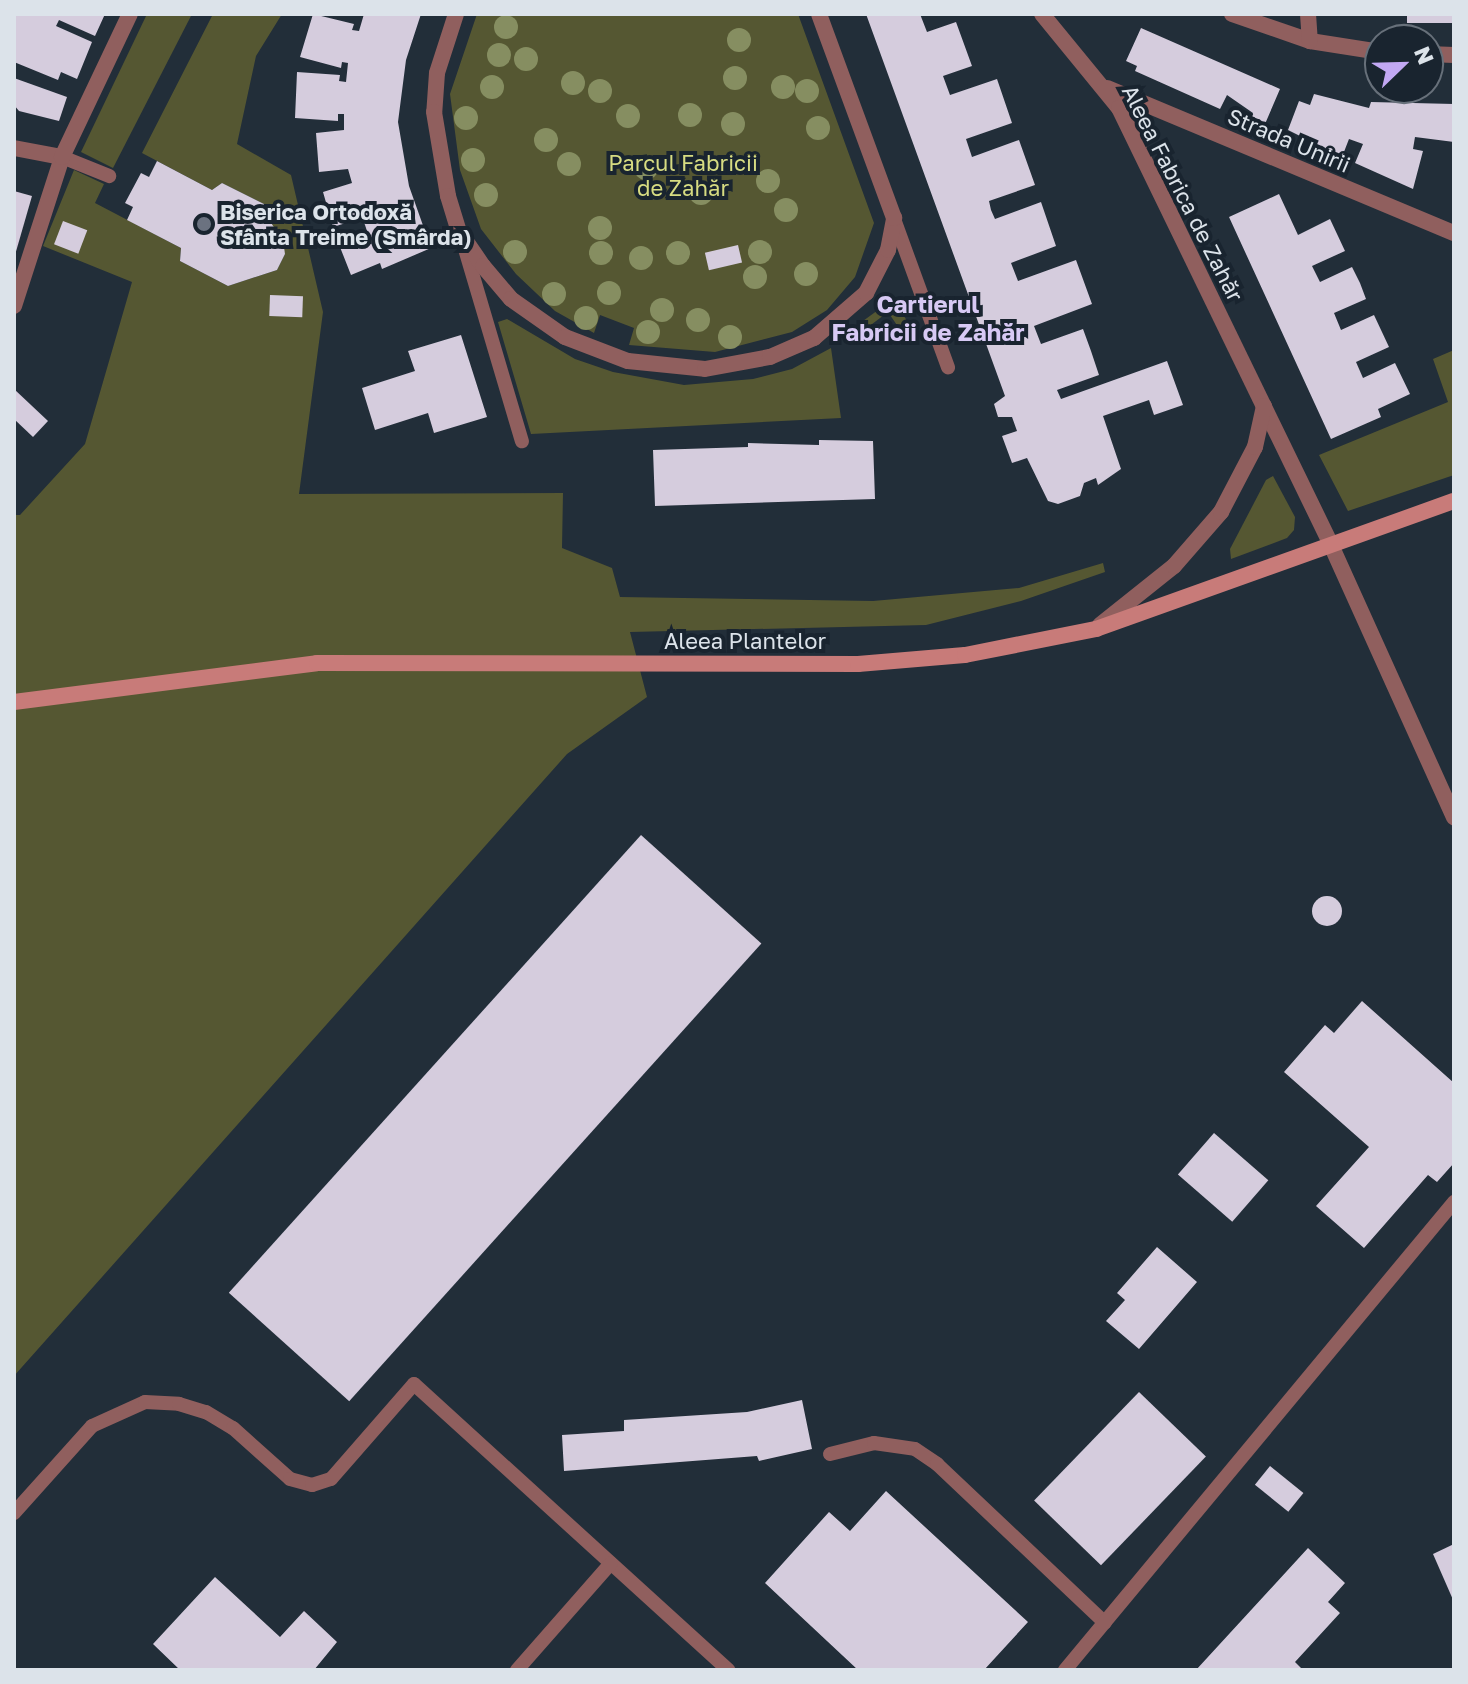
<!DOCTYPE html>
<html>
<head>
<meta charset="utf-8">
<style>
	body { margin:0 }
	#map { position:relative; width:1468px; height:1684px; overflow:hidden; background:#222e39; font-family:"Golos Text",sans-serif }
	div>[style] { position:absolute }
	.green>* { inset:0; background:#555732 }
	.building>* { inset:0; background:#d5ccdd; transform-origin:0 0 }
	.round { border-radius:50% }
	.service>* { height:14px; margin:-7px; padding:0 7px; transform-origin:7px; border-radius:7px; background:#905f5e }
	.minor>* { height:16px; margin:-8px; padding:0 8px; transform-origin:8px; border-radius:8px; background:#905f5e }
	.tertiary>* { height:16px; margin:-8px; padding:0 8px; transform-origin:8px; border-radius:8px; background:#905f5e }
	.secondary>* { height:16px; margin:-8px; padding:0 8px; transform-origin:8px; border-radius:8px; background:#c87b79 }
	.trees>* { width:24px; height:24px; margin:-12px; border-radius:50%; background:#868e61 }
	.dots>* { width:22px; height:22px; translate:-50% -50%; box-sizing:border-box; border:4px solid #19242f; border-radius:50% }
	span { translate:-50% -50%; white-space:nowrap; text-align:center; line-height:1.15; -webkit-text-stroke:8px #19242f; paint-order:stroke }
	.street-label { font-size:22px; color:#dce3ea }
	.park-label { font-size:22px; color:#d7dc82 }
	.poi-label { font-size:22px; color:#dce3ea; font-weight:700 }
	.left { translate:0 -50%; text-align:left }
	.neighbourhood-label { font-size:24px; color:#d7c9f4; font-weight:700 }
	.frame { position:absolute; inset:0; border:16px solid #dce3ea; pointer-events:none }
	.north { position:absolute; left:1364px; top:24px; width:80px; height:80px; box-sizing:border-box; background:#19242f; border:2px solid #67707a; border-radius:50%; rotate:67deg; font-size:22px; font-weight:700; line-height:32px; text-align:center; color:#dce3ea }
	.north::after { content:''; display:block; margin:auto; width:28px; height:36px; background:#c2a8f3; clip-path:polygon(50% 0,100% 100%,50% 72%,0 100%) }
</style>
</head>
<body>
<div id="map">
	<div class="green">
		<div style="clip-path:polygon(147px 14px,192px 14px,113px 168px,81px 152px)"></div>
		<div style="clip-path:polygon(213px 14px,282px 14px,256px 56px,237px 144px,291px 175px,323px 312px,299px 494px,563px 493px,562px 548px,612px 568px,620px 597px,873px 601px,1019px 588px,1103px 563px,1105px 572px,1021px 601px,926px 625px,630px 632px,647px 697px,567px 754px,14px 1376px,14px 515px,20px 515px,85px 444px,132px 282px,43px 246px,74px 170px,104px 184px,95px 203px,181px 248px,180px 261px,228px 286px,277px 270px,285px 254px,269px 220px,270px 207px,222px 183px,212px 190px,142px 153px)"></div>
		<div style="clip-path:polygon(477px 14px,798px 14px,874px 223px,855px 277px,827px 310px,792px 332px,715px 352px,629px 345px,634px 328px,600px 315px,594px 333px,555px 311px,516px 274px,481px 229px,460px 170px,450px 94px)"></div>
		<div style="clip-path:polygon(895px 303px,912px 328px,903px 334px,888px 312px,851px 340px,845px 334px,885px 305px)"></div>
		<div style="clip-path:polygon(507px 319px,575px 359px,613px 372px,684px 385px,753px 379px,792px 369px,831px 348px,841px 418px,531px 434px,498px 322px)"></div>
		<div style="clip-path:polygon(1454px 350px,1454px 475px,1348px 511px,1319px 455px,1448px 402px,1433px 359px)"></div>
		<div style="clip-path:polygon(1273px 476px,1295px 517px,1294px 530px,1287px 538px,1231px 559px,1230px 549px,1266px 480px)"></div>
	</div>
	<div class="building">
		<div style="clip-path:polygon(14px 14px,105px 14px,95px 36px,59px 20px,56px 26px,92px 42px,77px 79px,61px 72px,58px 80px,14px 62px)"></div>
		<div style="clip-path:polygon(313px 14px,354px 24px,352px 30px,359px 31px,364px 14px,421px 14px,406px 60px,398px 122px,409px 186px,431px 248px,382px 269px,380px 263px,351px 275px,338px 242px,367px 231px,365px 225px,362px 218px,333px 227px,323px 192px,352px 183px,348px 169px,319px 172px,316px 133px,344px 130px,344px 114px,338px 114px,338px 121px,295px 118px,297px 72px,340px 75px,339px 81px,346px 82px,348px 63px,342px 62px,341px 68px,300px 57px)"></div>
		<div style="clip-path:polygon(866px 14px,920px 14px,927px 32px,956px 22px,972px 66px,943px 76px,950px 95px,997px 79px,1012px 123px,966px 139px,972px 157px,1019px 140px,1035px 185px,989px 201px,991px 210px,995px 219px,1041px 202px,1056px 246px,1011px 263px,1018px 281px,1076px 260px,1092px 304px,1034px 326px,1041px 344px,1083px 329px,1091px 351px,1099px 375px,1057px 390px,1061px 399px,1167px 361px,1183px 405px,1154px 415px,1149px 400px,1103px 416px,1121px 469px,1098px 485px,1096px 478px,1084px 483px,1080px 496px,1058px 504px,1048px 501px,1027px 458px,1012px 463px,1002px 436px,1017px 431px,1012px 417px,998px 417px,994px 404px,1005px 396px)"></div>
		<div style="left:1407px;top:14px;width:47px;height:9px"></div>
		<div style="clip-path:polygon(1141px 28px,1280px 89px,1265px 124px,1251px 119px,1253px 113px,1227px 95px,1220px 109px,1135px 71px,1137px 66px,1126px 61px)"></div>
		<div style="clip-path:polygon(14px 78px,67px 97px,59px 121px,19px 111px,14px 105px)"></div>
		<div style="clip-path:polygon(1314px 94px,1369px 108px,1371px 102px,1454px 104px,1454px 142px,1415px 137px,1413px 149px,1423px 151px,1413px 189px,1355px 163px,1363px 144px,1349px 139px,1342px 157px,1288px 130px,1299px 101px,1310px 105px)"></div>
		<div style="clip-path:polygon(157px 161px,212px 190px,222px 183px,270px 207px,269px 220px,283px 240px,285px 254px,277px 270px,228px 286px,180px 261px,181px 248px,127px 220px,133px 207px,125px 203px,141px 173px,149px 177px)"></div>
		<div style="clip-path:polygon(14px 191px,32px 196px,15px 255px,14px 255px)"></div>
		<div style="clip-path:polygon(1279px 194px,1298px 235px,1330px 219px,1345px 251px,1312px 266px,1320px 282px,1352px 267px,1360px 283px,1366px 299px,1334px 313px,1341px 330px,1374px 315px,1389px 347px,1356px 362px,1363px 378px,1395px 363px,1410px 394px,1378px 409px,1381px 417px,1331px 439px,1229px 217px)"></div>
		<div style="left:63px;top:221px;width:26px;height:25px;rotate:21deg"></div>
		<div style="left:738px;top:245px;width:18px;height:34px;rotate:77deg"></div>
		<div style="left:270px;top:295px;width:33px;height:21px;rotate:2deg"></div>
		<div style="clip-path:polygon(461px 335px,487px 417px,434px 433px,428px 413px,375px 430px,362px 388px,415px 371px,408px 351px)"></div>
		<div style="clip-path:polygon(14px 389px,48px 421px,33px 437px,14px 419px)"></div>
		<div style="clip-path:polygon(819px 440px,873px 441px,875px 499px,655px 506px,653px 450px,748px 447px,748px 443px,819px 445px)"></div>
		<div style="left:641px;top:835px;width:162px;height:616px;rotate:42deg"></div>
		<div class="round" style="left:1312px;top:896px;width:30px;height:30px"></div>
		<div style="clip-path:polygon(1362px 1001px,1454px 1083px,1454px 1163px,1437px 1182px,1428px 1175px,1364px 1248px,1316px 1206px,1369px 1147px,1284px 1072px,1325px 1025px,1334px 1033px)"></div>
		<div style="left:1214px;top:1133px;width:72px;height:55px;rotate:41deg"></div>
		<div style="clip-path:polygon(1157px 1247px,1197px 1282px,1139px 1349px,1106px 1321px,1125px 1300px,1117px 1293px)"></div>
		<div style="left:1139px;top:1392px;width:93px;height:151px;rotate:44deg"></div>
		<div style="clip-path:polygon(802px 1400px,812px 1449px,759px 1461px,757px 1456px,564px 1471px,562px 1435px,624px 1431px,624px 1420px,747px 1412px)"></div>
		<div style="left:1270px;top:1466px;width:43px;height:24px;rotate:39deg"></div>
		<div style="clip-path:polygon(886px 1491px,1028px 1622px,984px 1670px,858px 1670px,765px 1583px,829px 1512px,850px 1531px)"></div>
		<div style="clip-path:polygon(1454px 1544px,1454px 1602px,1433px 1554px)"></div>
		<div style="clip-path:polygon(1308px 1548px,1345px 1583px,1328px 1602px,1340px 1613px,1295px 1662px,1303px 1670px,1196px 1670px)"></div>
		<div style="clip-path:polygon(215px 1577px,280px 1637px,304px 1611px,337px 1642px,314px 1670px,180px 1670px,153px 1644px)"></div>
	</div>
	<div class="service">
		<div style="left:62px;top:157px;width:51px;rotate:22deg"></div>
		<div style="left:894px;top:219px;width:158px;rotate:70deg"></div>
		<div style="left:462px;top:239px;width:211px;rotate:73.5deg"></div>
		<div style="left:830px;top:1454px;width:45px;rotate:-14deg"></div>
		<div style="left:874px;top:1443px;width:41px;rotate:8.3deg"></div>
		<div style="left:915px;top:1449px;width:27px;rotate:34deg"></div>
		<div style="left:937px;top:1464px;width:231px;rotate:43.4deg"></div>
		<div style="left:14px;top:1513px;width:117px;rotate:-48.1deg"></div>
		<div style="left:92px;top:1426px;width:58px;rotate:-24.4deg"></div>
		<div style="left:145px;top:1402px;width:34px;rotate:3deg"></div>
		<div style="left:179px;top:1404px;width:28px;rotate:17deg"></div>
		<div style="left:206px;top:1412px;width:31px;rotate:31deg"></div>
		<div style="left:233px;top:1428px;width:76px;rotate:41.8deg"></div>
		<div style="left:290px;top:1479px;width:23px;rotate:15deg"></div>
		<div style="left:312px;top:1485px;width:20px;rotate:-18deg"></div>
		<div style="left:331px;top:1479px;width:126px;rotate:-48.9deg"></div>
		<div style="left:414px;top:1384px;width:425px;rotate:42.3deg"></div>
		<div style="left:517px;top:1670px;width:142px;rotate:-48.7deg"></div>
		<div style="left:1065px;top:1670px;width:609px;rotate:-50.27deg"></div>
	</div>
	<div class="minor">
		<div style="left:456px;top:14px;width:62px;rotate:107.9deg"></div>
		<div style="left:437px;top:73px;width:39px;rotate:94deg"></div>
		<div style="left:434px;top:112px;width:85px;rotate:80.5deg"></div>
		<div style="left:448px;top:196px;width:37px;rotate:73deg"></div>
		<div style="left:459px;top:231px;width:42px;rotate:55.6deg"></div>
		<div style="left:483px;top:266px;width:43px;rotate:49.7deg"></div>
		<div style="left:511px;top:299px;width:66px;rotate:35.1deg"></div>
		<div style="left:565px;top:337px;width:67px;rotate:20.9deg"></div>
		<div style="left:628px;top:361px;width:77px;rotate:5.9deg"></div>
		<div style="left:705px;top:369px;width:66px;rotate:-10.5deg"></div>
		<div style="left:770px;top:357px;width:48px;rotate:-23.4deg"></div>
		<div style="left:814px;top:338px;width:69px;rotate:-40.9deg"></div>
		<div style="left:866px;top:293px;width:48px;rotate:-62.9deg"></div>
		<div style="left:888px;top:250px;width:33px;rotate:-79deg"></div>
		<div style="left:894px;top:218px;width:217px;rotate:-110.2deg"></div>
		<div style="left:1232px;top:14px;width:83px;rotate:19.1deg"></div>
		<div style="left:1310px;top:41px;width:71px;rotate:8.9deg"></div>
		<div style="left:1308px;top:14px;width:27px;rotate:86deg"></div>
		<div style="left:1428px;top:54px;width:26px;rotate:2deg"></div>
		<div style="left:1107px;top:88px;width:376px;rotate:22.7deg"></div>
		<div style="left:14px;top:148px;width:49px;rotate:10.6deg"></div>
		<div style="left:14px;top:306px;width:157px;rotate:-72.1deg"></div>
		<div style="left:62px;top:157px;width:158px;rotate:-64.6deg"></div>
		<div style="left:1331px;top:545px;width:299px;rotate:65.7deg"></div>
	</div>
	<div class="tertiary">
		<div style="left:1042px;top:14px;width:122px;rotate:50.7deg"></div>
		<div style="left:1119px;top:108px;width:486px;rotate:64.1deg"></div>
		<div style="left:1100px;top:625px;width:95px;rotate:-38.6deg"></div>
		<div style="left:1174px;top:566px;width:72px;rotate:-49deg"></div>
		<div style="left:1221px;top:512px;width:73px;rotate:-62.4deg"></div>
		<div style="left:1255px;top:447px;width:42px;rotate:-77.6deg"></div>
	</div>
	<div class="secondary">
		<div style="left:14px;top:702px;width:305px;rotate:-7.3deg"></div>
		<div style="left:317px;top:663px;width:541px;rotate:0.11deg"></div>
		<div style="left:858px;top:664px;width:107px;rotate:-4.8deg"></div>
		<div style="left:965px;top:655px;width:134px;rotate:-11.2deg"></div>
		<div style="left:1096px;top:629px;width:380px;rotate:-19.7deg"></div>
	</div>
	<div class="trees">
		<div style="left:506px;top:27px"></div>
		<div style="left:739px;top:40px"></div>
		<div style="left:499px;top:55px"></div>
		<div style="left:526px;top:59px"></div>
		<div style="left:735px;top:78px"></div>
		<div style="left:573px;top:83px"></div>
		<div style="left:492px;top:87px"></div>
		<div style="left:783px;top:87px"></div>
		<div style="left:600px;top:91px"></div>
		<div style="left:807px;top:91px"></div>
		<div style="left:690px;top:115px"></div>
		<div style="left:628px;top:116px"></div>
		<div style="left:466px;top:118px"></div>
		<div style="left:733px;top:124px"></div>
		<div style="left:818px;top:128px"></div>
		<div style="left:546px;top:140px"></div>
		<div style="left:473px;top:160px"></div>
		<div style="left:569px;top:164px"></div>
		<div style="left:646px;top:168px"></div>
		<div style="left:768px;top:181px"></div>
		<div style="left:701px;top:193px"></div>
		<div style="left:486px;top:195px"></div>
		<div style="left:786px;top:210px"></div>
		<div style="left:600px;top:228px"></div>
		<div style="left:515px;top:252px"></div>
		<div style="left:760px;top:252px"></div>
		<div style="left:601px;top:253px"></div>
		<div style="left:678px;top:253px"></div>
		<div style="left:641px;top:258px"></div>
		<div style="left:806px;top:274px"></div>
		<div style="left:755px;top:277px"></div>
		<div style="left:609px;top:293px"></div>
		<div style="left:554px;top:294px"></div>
		<div style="left:662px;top:310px"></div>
		<div style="left:586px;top:318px"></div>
		<div style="left:698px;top:320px"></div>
		<div style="left:648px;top:332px"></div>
		<div style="left:730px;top:337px"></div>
	</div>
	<div class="dots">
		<div style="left:204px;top:224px;background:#6b7280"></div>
	</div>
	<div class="street-label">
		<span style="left:1289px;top:140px;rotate:23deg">Strada Unirii</span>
		<span style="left:1183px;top:193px;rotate:63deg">Aleea Fabrica de Zahăr</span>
		<span style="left:745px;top:641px">Aleea Plantelor</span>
	</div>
	<div class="park-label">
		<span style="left:683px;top:175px">Parcul Fabricii<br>de Zahăr</span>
	</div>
	<div class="poi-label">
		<span class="left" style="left:220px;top:224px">Biserica Ortodoxă<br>Sfânta Treime (Smârda)</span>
	</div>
	<div class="neighbourhood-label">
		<span style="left:928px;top:318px">Cartierul<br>Fabricii de Zahăr</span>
	</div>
	<div class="frame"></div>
	<div class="north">N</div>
</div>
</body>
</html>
